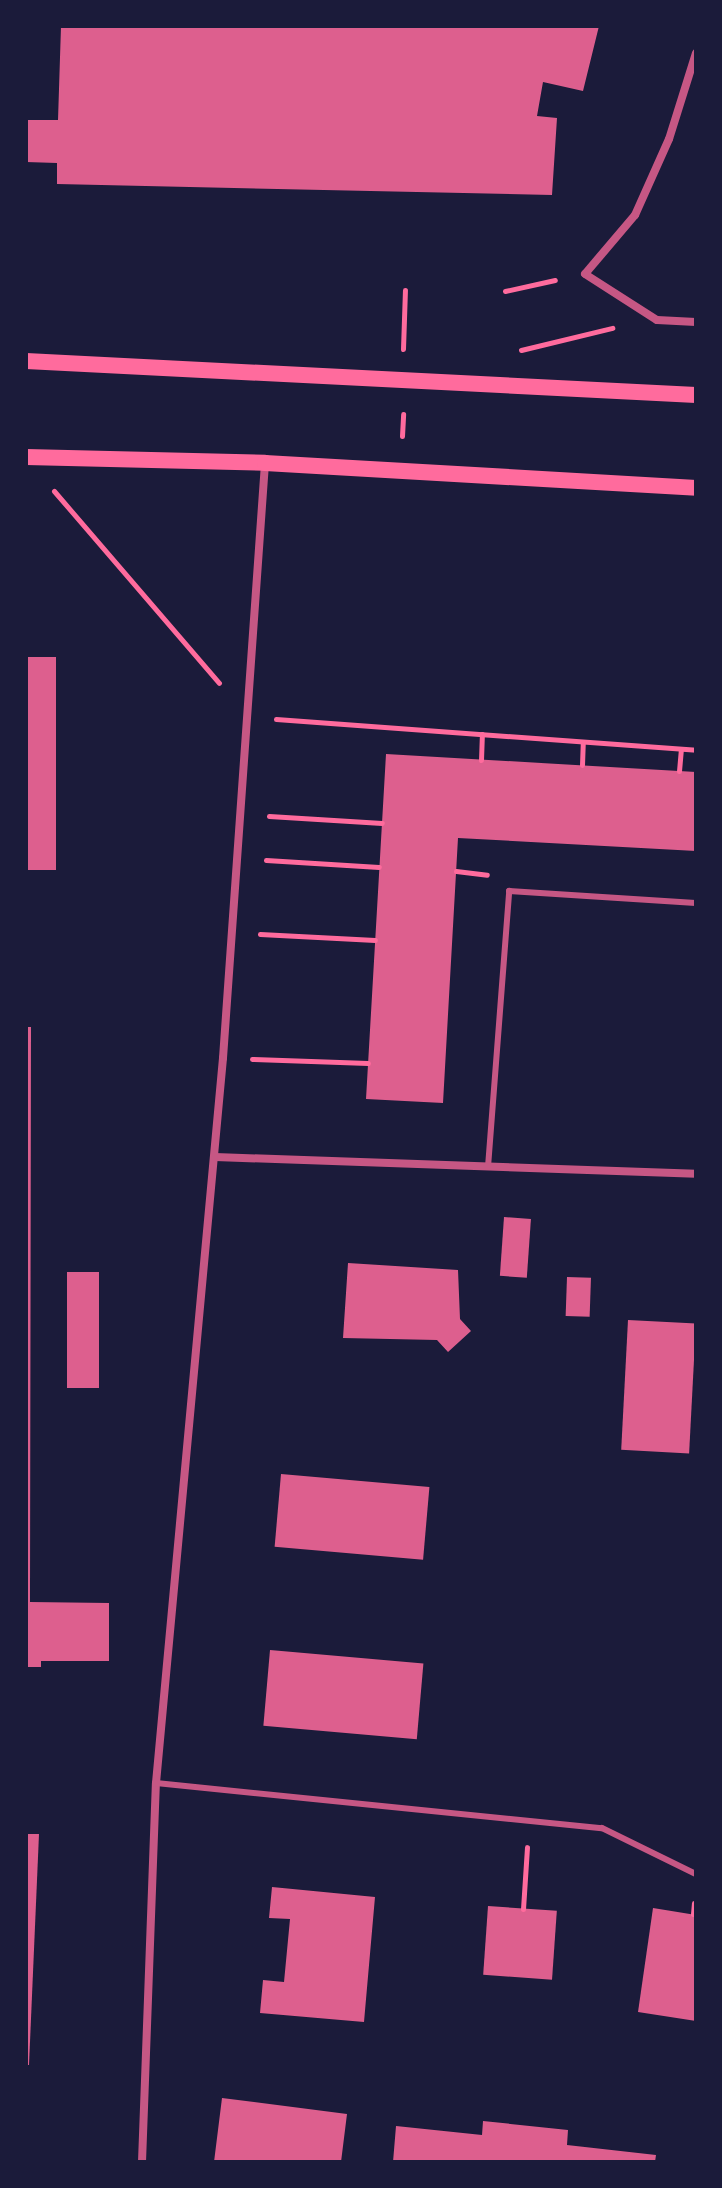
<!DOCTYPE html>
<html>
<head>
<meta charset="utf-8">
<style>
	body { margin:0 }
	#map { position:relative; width:722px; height:2188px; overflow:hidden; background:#1b1b3a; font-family:Overpass,sans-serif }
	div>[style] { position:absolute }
	.building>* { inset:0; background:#dd5f8e; transform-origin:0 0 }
	.path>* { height:5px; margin:-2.5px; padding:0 2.5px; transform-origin:2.5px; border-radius:2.5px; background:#ff6b9d }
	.service>* { height:6px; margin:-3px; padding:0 3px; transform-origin:3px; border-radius:3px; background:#c65784 }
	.minor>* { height:8px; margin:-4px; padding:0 4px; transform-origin:4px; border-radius:4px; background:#c65784 }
	.secondary>* { height:16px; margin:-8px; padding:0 8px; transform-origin:8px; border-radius:8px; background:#ff6b9d }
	span { translate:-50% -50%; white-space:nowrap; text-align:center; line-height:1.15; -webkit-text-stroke:6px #1b1b3a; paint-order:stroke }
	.frame { position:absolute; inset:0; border:28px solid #1b1b3a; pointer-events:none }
</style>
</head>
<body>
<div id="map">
	<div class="building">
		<div style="clip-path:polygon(61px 26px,599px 26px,583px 91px,543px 82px,537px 116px,557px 118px,552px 195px,57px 184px,57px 163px,26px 162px,26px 120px,58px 120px)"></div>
		<div style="left:26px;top:657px;width:30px;height:213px"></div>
		<div style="clip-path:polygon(386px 754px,696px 772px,696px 851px,458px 838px,443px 1103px,366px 1099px)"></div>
		<div style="clip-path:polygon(26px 1027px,31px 1027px,30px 1602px,109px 1603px,109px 1661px,41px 1661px,41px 1667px,26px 1667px)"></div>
		<div style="left:504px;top:1217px;width:27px;height:59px;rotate:4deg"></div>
		<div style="clip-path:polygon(348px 1263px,458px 1270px,460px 1319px,471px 1331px,448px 1352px,437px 1340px,343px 1338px)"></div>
		<div style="left:67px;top:1272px;width:32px;height:116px"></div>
		<div style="left:567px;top:1277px;width:24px;height:39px;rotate:2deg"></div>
		<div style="left:628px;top:1320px;width:68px;height:130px;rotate:3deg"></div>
		<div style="left:281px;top:1474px;width:149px;height:73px;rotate:5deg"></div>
		<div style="left:270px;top:1650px;width:154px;height:76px;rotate:5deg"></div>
		<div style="clip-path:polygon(26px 1834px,39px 1834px,29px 2065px,26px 2065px)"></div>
		<div style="clip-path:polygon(272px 1887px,375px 1897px,364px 2022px,260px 2013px,263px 1980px,284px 1982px,290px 1919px,269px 1918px)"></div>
		<div style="left:488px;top:1906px;width:69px;height:69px;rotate:4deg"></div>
		<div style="clip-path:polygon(653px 1908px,696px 1915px,696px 2021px,638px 2012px)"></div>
		<div style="clip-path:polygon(222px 2098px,347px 2114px,341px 2162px,214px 2162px)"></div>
		<div style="clip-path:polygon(483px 2121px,568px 2130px,567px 2145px,656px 2155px,655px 2162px,393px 2162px,396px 2126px,482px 2135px)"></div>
	</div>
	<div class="path">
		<div style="left:505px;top:291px;width:51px;rotate:-12.4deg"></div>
		<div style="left:403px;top:349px;width:59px;rotate:-88.1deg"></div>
		<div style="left:521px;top:350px;width:94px;rotate:-13.6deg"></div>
		<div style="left:402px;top:436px;width:22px;rotate:-87deg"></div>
		<div style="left:54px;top:491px;width:253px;rotate:49.3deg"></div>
		<div style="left:276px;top:719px;width:421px;rotate:4.2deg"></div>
		<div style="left:481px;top:760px;width:26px;rotate:-88deg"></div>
		<div style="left:582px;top:765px;width:23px;rotate:-88deg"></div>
		<div style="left:679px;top:771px;width:22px;rotate:-85deg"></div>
		<div style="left:269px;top:816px;width:113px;rotate:3.5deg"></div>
		<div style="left:266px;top:860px;width:113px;rotate:3.5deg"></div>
		<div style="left:456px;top:871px;width:31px;rotate:7deg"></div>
		<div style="left:260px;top:934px;width:115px;rotate:3deg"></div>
		<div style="left:252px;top:1059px;width:116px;rotate:2deg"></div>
		<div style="left:523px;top:1909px;width:62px;rotate:-86.3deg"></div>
		<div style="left:693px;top:1914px;width:11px;rotate:-85deg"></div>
	</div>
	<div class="service">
		<div style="left:488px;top:1167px;width:277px;rotate:-85.6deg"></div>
		<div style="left:509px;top:891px;width:187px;rotate:3.7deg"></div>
		<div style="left:156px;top:1783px;width:448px;rotate:5.8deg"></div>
		<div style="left:602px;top:1828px;width:105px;rotate:26.1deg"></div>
	</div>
	<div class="minor">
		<div style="left:696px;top:53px;width:90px;rotate:107.4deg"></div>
		<div style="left:669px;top:139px;width:83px;rotate:114.1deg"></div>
		<div style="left:635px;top:215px;width:77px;rotate:130.3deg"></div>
		<div style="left:585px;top:274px;width:85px;rotate:32.6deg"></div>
		<div style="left:657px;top:320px;width:39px;rotate:3deg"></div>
		<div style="left:215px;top:1157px;width:481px;rotate:2deg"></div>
		<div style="left:142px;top:2162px;width:379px;rotate:-87.9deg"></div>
		<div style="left:156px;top:1783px;width:728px;rotate:-84.72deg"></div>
		<div style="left:223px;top:1058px;width:595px;rotate:-85.96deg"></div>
	</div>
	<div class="secondary">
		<div style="left:26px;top:361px;width:671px;rotate:2.91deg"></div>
		<div style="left:26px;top:457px;width:239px;rotate:1.4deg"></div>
		<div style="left:265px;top:463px;width:432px;rotate:3.3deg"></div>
	</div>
	<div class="frame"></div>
</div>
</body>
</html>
